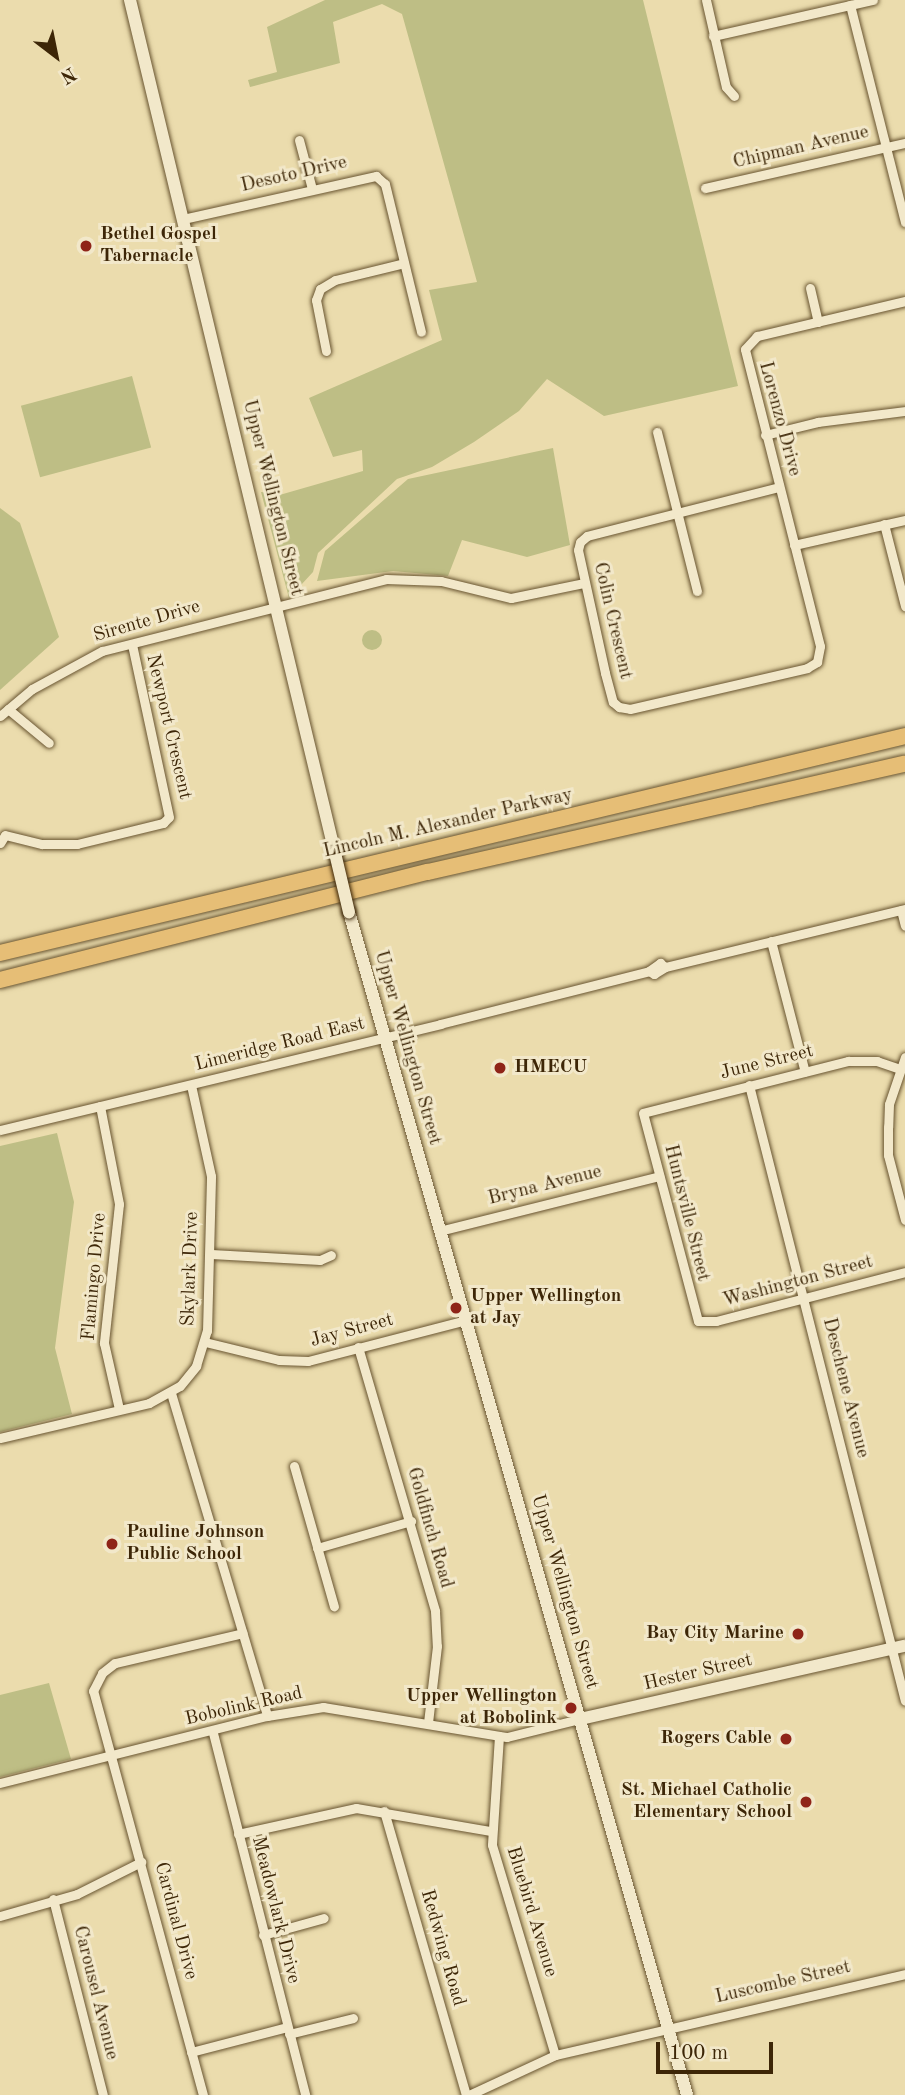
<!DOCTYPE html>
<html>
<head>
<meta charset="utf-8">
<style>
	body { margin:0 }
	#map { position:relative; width:905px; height:2095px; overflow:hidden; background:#ebdcad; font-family:"Old Standard TT",serif }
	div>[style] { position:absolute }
	.green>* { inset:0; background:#bebe85; transform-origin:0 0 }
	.round { border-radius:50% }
	.roads { filter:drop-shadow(0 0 2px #685430) drop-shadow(0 0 2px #685430) }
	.street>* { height:9px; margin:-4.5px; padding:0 4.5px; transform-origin:4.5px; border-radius:4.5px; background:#f2e8ca }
	.secondary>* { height:12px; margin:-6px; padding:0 6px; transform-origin:6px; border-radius:6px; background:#f2e8ca }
	.highway>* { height:16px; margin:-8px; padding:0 8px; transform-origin:8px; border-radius:8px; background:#e6be76 }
	.bridges { filter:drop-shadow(0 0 2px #3d2607) drop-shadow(0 0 2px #3d2607) }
	.secondary-bridge>* { height:12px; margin:-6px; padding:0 6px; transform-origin:6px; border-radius:6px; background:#f2e8ca }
	.dots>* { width:19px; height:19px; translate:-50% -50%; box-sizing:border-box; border:4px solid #f2e8ca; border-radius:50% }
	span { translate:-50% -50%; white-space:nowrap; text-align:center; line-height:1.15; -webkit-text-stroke:6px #f2e8ca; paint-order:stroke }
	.street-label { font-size:19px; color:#3d2607 }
	.poi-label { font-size:19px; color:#3d2607; font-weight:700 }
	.left { translate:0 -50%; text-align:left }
	.right { translate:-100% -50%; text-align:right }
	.north { position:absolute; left:21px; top:21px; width:70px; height:70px; -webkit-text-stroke:5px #f2e8ca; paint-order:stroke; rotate:148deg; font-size:19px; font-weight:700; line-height:28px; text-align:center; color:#3d2607 }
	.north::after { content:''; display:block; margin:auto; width:24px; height:32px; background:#3d2607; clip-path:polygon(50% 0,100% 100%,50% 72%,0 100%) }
	.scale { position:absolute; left:656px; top:2042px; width:117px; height:32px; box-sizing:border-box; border:4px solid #3d2607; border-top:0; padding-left:9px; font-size:21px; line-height:24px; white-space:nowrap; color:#3d2607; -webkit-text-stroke:5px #f2e8ca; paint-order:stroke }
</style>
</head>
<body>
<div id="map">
	<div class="green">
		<div style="clip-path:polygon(325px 0,643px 0,738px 386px,604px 416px,547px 379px,519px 411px,474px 442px,432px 467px,397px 479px,318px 553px,313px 572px,289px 598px,261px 492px,283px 494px,363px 471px,362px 450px,333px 457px,309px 398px,442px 340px,429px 290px,477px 282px,402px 14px,382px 4px,333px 22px,340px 63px,250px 87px,248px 80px,277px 72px,267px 27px)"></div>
		<div style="left:132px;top:376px;width:74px;height:115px;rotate:75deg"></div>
		<div style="clip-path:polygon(553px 448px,570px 545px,527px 557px,462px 540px,448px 576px,393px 571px,317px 581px,325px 551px,408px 479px)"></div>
		<div style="clip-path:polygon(0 508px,20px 523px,59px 637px,0 690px)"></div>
		<div class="round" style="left:362px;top:630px;width:20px;height:20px"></div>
		<div style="clip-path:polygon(57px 1133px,74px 1202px,55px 1348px,72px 1414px,0 1432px,0 1146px)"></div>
		<div style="clip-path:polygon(49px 1683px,71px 1759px,0 1777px,0 1695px)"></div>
	</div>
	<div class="roads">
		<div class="street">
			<div style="left:706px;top:0;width:89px;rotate:77.1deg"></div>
			<div style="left:726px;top:87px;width:12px;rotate:48deg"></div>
			<div style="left:850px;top:5px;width:224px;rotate:75.8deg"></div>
			<div style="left:713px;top:36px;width:164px;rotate:-12.7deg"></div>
			<div style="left:299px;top:140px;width:51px;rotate:75.1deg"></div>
			<div style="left:705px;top:188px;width:205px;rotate:-12.7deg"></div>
			<div style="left:183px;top:219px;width:198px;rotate:-12.6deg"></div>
			<div style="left:376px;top:176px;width:12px;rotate:42deg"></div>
			<div style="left:385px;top:184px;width:152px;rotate:76.3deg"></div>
			<div style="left:810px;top:288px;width:35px;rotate:77deg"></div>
			<div style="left:326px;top:351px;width:52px;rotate:-101.1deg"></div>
			<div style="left:316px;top:300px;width:12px;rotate:-70deg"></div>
			<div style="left:320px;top:289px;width:17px;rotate:-31deg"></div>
			<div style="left:335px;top:280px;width:71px;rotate:-13.8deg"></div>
			<div style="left:657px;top:432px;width:164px;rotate:75.9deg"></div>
			<div style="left:765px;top:435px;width:55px;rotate:-13.8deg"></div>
			<div style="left:818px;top:422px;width:88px;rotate:-7.2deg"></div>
			<div style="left:779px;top:487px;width:198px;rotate:165.7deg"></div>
			<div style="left:587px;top:536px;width:9px;rotate:139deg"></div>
			<div style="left:580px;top:542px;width:8px;rotate:104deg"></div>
			<div style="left:578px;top:550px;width:126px;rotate:77.6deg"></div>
			<div style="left:605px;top:673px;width:30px;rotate:75deg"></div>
			<div style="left:613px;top:702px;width:8px;rotate:40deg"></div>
			<div style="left:619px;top:707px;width:11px;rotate:10deg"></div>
			<div style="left:630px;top:709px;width:182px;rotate:-13deg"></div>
			<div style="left:807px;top:668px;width:12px;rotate:-31deg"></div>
			<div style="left:817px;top:662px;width:16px;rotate:-79deg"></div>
			<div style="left:820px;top:646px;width:306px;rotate:-104.2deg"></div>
			<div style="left:745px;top:349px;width:18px;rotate:-47deg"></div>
			<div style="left:757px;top:336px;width:152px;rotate:-13.3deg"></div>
			<div style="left:884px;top:524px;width:85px;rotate:75.6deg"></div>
			<div style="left:794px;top:545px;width:114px;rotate:-12.7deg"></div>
			<div style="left:8px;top:709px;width:53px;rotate:39.7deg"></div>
			<div style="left:0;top:716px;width:42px;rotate:-40.2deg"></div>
			<div style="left:32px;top:689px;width:80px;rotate:-28.5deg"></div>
			<div style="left:102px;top:651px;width:293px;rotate:-14.2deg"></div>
			<div style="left:386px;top:579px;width:55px;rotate:2.1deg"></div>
			<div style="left:441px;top:581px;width:72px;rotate:13.7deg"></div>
			<div style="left:511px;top:598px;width:75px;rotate:-11.6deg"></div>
			<div style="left:0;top:843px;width:9px;rotate:-58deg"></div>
			<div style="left:5px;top:835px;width:38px;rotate:14deg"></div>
			<div style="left:42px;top:844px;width:35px"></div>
			<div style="left:77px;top:844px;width:89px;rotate:-13.7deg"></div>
			<div style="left:163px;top:823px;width:8px;rotate:-45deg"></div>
			<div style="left:169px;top:817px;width:177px;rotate:-102.1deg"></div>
			<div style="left:901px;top:910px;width:16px;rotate:76deg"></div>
			<div style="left:771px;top:941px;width:135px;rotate:75.5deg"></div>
			<div style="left:649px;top:971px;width:6px;rotate:31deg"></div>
			<div style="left:654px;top:974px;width:13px;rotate:-32deg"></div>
			<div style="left:905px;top:1057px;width:50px;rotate:108.8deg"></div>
			<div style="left:889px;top:1104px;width:23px;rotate:92deg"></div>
			<div style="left:888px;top:1127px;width:28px;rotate:90deg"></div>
			<div style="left:888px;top:1155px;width:67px;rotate:75.3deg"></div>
			<div style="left:900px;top:1069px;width:24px;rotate:-161deg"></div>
			<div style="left:877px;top:1061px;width:29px;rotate:180deg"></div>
			<div style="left:848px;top:1061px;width:211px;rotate:165.8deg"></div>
			<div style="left:643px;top:1113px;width:215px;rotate:75.2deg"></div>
			<div style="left:698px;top:1321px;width:18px"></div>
			<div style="left:716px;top:1321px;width:195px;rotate:-14.5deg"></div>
			<div style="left:749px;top:1085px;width:635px;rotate:75.79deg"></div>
			<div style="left:100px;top:1106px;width:100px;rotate:79deg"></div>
			<div style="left:119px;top:1204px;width:140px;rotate:96.2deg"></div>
			<div style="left:104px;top:1343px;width:68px;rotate:77.2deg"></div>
			<div style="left:0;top:1130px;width:453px;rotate:-13.5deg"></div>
			<div style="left:440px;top:1024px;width:216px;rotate:-14.2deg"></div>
			<div style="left:649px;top:971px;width:14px;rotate:-36deg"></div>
			<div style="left:660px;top:963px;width:6px;rotate:39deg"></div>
			<div style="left:665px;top:967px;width:247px;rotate:-13.6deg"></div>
			<div style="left:439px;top:1231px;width:227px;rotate:-14deg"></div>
			<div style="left:211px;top:1254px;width:109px;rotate:3.2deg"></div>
			<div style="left:320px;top:1260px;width:12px;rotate:-24deg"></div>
			<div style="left:205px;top:1342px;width:76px;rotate:13.7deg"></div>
			<div style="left:279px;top:1360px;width:29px;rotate:2deg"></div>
			<div style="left:308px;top:1361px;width:163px;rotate:-14.5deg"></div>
			<div style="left:358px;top:1347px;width:275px;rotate:73.7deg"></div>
			<div style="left:435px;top:1611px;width:35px;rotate:87deg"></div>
			<div style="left:437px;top:1646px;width:78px;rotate:96.7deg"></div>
			<div style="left:171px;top:1393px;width:337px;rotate:73.4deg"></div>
			<div style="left:0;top:1438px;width:153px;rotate:-13.2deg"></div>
			<div style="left:149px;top:1403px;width:35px;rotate:-29deg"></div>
			<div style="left:180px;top:1386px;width:26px;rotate:-51deg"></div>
			<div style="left:196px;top:1366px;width:37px;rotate:-73deg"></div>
			<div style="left:207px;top:1331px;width:155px;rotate:-88.5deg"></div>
			<div style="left:211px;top:1176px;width:93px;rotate:-102.4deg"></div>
			<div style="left:294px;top:1466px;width:146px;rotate:74.1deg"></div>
			<div style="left:317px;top:1548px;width:98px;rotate:-16deg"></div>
			<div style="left:213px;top:1733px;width:374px;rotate:75.7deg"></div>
			<div style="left:499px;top:1736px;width:109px;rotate:93.7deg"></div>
			<div style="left:492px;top:1845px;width:219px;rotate:73.3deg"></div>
			<div style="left:0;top:1783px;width:275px;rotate:-14.1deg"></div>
			<div style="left:267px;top:1716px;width:57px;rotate:-9.1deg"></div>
			<div style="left:323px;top:1707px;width:186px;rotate:9.3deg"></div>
			<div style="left:507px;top:1737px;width:75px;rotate:-13.9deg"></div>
			<div style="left:384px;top:1811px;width:296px;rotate:73.9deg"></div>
			<div style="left:238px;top:1834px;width:121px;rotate:-12.4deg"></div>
			<div style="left:356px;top:1808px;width:137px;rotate:9.7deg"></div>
			<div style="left:53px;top:1899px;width:202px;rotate:75.7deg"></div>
			<div style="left:0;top:1916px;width:80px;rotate:-15.9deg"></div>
			<div style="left:77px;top:1894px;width:72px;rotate:-26.6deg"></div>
			<div style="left:263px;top:1935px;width:63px;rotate:-15.6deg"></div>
			<div style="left:289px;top:2034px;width:66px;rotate:-14deg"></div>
			<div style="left:191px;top:2052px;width:99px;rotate:-14.6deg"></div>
			<div style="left:203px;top:2095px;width:419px;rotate:-105.2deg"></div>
			<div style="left:93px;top:1691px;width:20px;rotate:-63deg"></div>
			<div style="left:102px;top:1673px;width:16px;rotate:-38deg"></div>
			<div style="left:115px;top:1663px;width:131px;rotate:-13.2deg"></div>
			<div style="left:469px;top:2095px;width:95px;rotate:-24.9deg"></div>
			<div style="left:555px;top:2055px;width:359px;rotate:-13deg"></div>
		</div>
		<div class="secondary">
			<div style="left:130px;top:0;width:877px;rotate:76.49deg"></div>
			<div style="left:349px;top:912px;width:1230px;rotate:74.05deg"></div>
			<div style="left:580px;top:1719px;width:333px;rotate:-12.7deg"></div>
		</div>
		<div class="highway">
			<div style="left:0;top:953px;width:931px;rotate:-13.48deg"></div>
			<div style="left:0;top:980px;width:441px;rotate:-14.2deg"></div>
			<div style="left:428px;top:872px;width:489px;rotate:-12.8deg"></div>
		</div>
	</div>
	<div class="bridges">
		<div class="secondary-bridge">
			<div style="left:335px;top:853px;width:61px;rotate:76.7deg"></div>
		</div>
	</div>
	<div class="dots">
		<div style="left:86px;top:246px;background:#8f2418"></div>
		<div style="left:500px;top:1068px;background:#8f2418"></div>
		<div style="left:456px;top:1308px;background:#8f2418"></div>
		<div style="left:112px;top:1544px;background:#8f2418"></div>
		<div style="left:798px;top:1634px;background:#8f2418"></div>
		<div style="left:571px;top:1708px;background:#8f2418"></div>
		<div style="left:786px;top:1739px;background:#8f2418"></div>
		<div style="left:806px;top:1802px;background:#8f2418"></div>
	</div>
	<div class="street-label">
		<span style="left:801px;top:148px;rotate:-13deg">Chipman Avenue</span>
		<span style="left:294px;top:175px;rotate:-13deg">Desoto Drive</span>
		<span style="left:779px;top:419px;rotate:75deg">Lorenzo Drive</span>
		<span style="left:272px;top:498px;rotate:76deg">Upper Wellington Street</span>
		<span style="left:612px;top:621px;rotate:77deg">Colin Crescent</span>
		<span style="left:147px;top:622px;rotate:-16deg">Sirente Drive</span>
		<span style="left:168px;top:727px;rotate:77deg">Newport Crescent</span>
		<span style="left:448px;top:824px;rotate:-13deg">Lincoln M. Alexander Parkway</span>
		<span style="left:280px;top:1045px;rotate:-14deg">Limeridge Road East</span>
		<span style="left:407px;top:1048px;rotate:74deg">Upper Wellington Street</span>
		<span style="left:767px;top:1063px;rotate:-14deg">June Street</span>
		<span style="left:545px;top:1186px;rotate:-14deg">Bryna Avenue</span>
		<span style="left:686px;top:1213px;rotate:76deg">Huntsville Street</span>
		<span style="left:191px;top:1269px;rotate:-88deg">Skylark Drive</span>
		<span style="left:95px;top:1277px;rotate:-85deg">Flamingo Drive</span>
		<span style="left:798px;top:1282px;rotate:-15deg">Washington Street</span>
		<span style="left:352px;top:1331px;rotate:-15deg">Jay Street</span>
		<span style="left:845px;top:1388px;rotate:76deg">Deschene Avenue</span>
		<span style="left:429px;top:1528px;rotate:74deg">Goldfinch Road</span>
		<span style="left:564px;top:1592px;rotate:74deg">Upper Wellington Street</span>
		<span style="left:698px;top:1673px;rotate:-13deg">Hester Street</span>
		<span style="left:244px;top:1707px;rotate:-13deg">Bobolink Road</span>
		<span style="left:275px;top:1910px;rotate:76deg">Meadowlark Drive</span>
		<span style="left:531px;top:1912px;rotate:73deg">Bluebird Avenue</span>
		<span style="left:175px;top:1921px;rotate:75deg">Cardinal Drive</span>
		<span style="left:442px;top:1948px;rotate:74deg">Redwing Road</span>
		<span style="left:783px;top:1983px;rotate:-13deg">Luscombe Street</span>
		<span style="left:95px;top:1993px;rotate:76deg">Carousel Avenue</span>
	</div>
	<div class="poi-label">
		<span class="left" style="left:100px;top:246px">Bethel Gospel<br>Tabernacle</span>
		<span class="left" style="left:514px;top:1068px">HMECU</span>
		<span class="left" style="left:470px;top:1308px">Upper Wellington<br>at Jay</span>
		<span class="left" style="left:126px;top:1544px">Pauline Johnson<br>Public School</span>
		<span class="right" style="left:784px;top:1634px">Bay City Marine</span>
		<span class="right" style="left:557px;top:1708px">Upper Wellington<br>at Bobolink</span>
		<span class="right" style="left:772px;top:1739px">Rogers Cable</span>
		<span class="right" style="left:792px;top:1802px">St. Michael Catholic<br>Elementary School</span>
	</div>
	<div class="north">N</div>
	<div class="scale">100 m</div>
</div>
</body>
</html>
